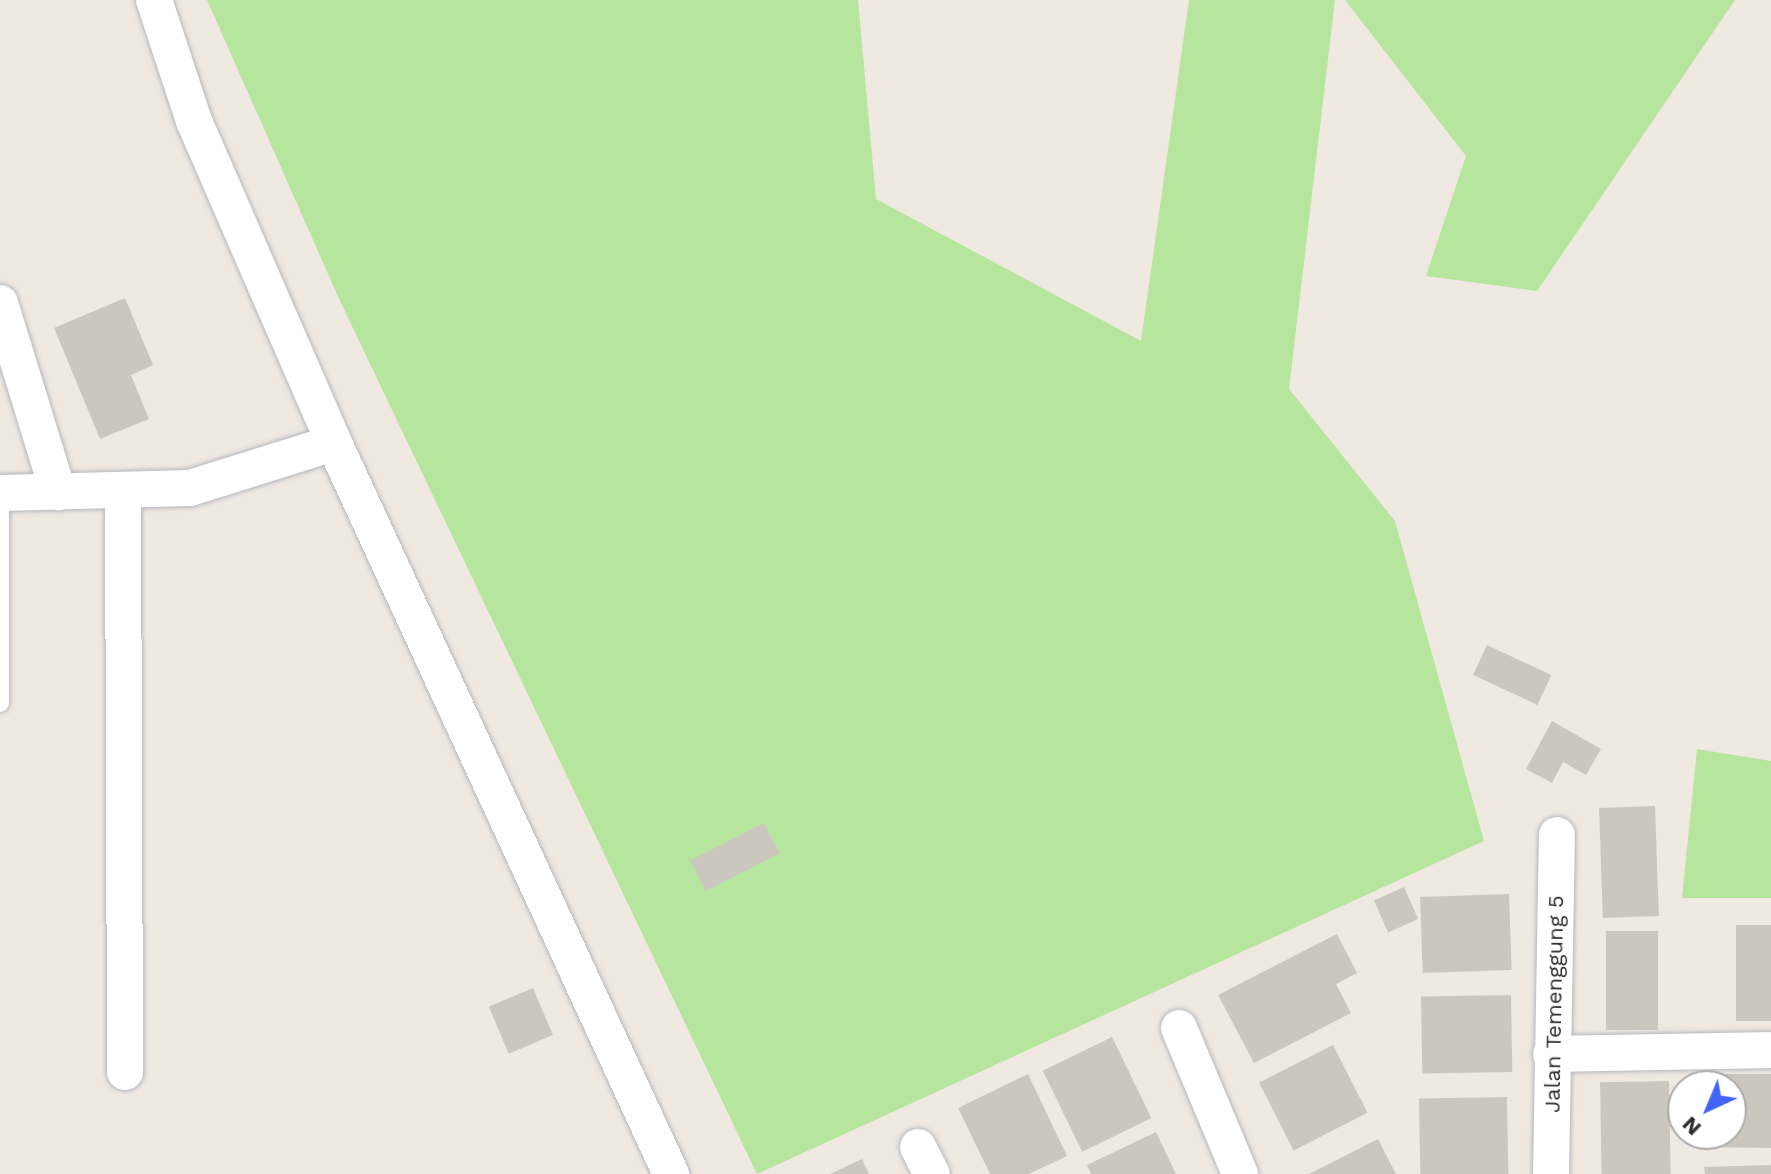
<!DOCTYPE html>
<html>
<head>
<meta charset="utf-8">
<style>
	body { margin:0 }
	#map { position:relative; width:1771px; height:1174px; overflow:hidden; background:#efe9e1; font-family:"Work Sans",sans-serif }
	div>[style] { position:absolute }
	.green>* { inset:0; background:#b6e59e }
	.building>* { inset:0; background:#cbc7bf; transform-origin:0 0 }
	.roads { filter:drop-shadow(0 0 2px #b4b7c1) drop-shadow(0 0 2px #b4b7c1) }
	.service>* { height:18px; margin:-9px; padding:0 9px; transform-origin:9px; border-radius:9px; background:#fff }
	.minor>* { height:36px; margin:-18px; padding:0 18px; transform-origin:18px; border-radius:18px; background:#fff }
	span { translate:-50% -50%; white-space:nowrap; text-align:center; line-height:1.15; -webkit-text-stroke:6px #fff; paint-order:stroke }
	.street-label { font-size:22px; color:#2e2e2e }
	.north { position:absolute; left:1667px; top:1070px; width:80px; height:80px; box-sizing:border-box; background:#fff; border:2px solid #ababab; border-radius:50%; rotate:224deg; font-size:22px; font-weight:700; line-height:32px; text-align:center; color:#2e2e2e }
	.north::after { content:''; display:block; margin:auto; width:28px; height:36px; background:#4264fb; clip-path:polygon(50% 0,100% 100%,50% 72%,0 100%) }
</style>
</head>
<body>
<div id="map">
	<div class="green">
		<div style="clip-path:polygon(207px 0,858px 0,876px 199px,1141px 341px,1189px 0,1335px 0,1289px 389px,1395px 521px,1484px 841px,757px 1174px,340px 301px)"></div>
		<div style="clip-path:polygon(1345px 0,1735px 0,1537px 291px,1426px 276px,1466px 156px)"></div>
		<div style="clip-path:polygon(1697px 749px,1771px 761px,1771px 898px,1682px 898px)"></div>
	</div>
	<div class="building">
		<div style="clip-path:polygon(125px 298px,153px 365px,131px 375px,149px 419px,100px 439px,54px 328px)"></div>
		<div style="left:1487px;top:645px;width:71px;height:33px;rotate:25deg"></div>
		<div style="clip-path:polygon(1552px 721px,1601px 749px,1586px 775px,1563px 762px,1552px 783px,1526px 769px)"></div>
		<div style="left:1655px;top:806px;width:110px;height:56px;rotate:88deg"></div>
		<div style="left:764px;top:823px;width:34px;height:83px;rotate:63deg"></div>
		<div style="left:1404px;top:887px;width:35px;height:33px;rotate:66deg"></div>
		<div style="left:1509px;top:894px;width:76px;height:89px;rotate:88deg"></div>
		<div style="left:1736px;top:925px;width:35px;height:96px"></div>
		<div style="left:1606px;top:931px;width:52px;height:99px"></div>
		<div style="clip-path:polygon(1337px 934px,1357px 973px,1336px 984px,1351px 1013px,1254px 1063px,1218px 995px)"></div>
		<div style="left:533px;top:988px;width:51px;height:48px;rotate:67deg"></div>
		<div style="left:1511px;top:995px;width:77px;height:90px;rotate:89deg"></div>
		<div style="left:1112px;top:1037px;width:90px;height:77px;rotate:64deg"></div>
		<div style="left:1333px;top:1045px;width:76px;height:83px;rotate:63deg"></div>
		<div style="clip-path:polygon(1028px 1074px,1067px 1156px,1029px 1174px,990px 1174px,958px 1108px)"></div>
		<div style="clip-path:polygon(1703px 1074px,1771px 1074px,1771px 1148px,1703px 1147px,1703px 1134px,1731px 1134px,1731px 1086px,1703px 1086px)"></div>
		<div style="left:1669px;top:1081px;width:93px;height:69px;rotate:89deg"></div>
		<div style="left:1507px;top:1097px;width:77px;height:88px;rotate:89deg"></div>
		<div style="clip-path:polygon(1156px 1132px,1176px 1174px,1091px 1174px,1087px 1165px)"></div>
		<div style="clip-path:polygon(1378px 1139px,1396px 1174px,1309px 1174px)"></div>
		<div style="clip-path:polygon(862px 1159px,869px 1174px,830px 1174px)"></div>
		<div style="clip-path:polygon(1771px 1165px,1771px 1174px,1705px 1174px,1704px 1167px)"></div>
	</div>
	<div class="roads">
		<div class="service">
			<div style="left:0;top:493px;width:210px;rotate:90deg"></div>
		</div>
		<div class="minor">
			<div style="left:154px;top:0;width:127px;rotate:71.7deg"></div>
			<div style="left:194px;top:121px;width:351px;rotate:66.5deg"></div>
			<div style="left:334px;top:443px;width:805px;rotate:65.25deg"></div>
			<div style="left:0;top:303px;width:198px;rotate:72.9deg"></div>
			<div style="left:123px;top:492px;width:580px;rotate:89.8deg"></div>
			<div style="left:0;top:493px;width:190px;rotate:-1.5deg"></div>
			<div style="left:190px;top:488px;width:151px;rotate:-17.4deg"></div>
			<div style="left:1179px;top:1028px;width:158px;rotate:67.3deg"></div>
			<div style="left:1551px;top:1054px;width:220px;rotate:-1deg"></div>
			<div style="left:918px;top:1147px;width:30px;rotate:63deg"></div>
			<div style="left:1551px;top:1174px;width:339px;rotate:-89deg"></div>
		</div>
	</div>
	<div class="street-label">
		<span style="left:1554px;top:1004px;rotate:-89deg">Jalan Temenggung 5</span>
	</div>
	<div class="north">N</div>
</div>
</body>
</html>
